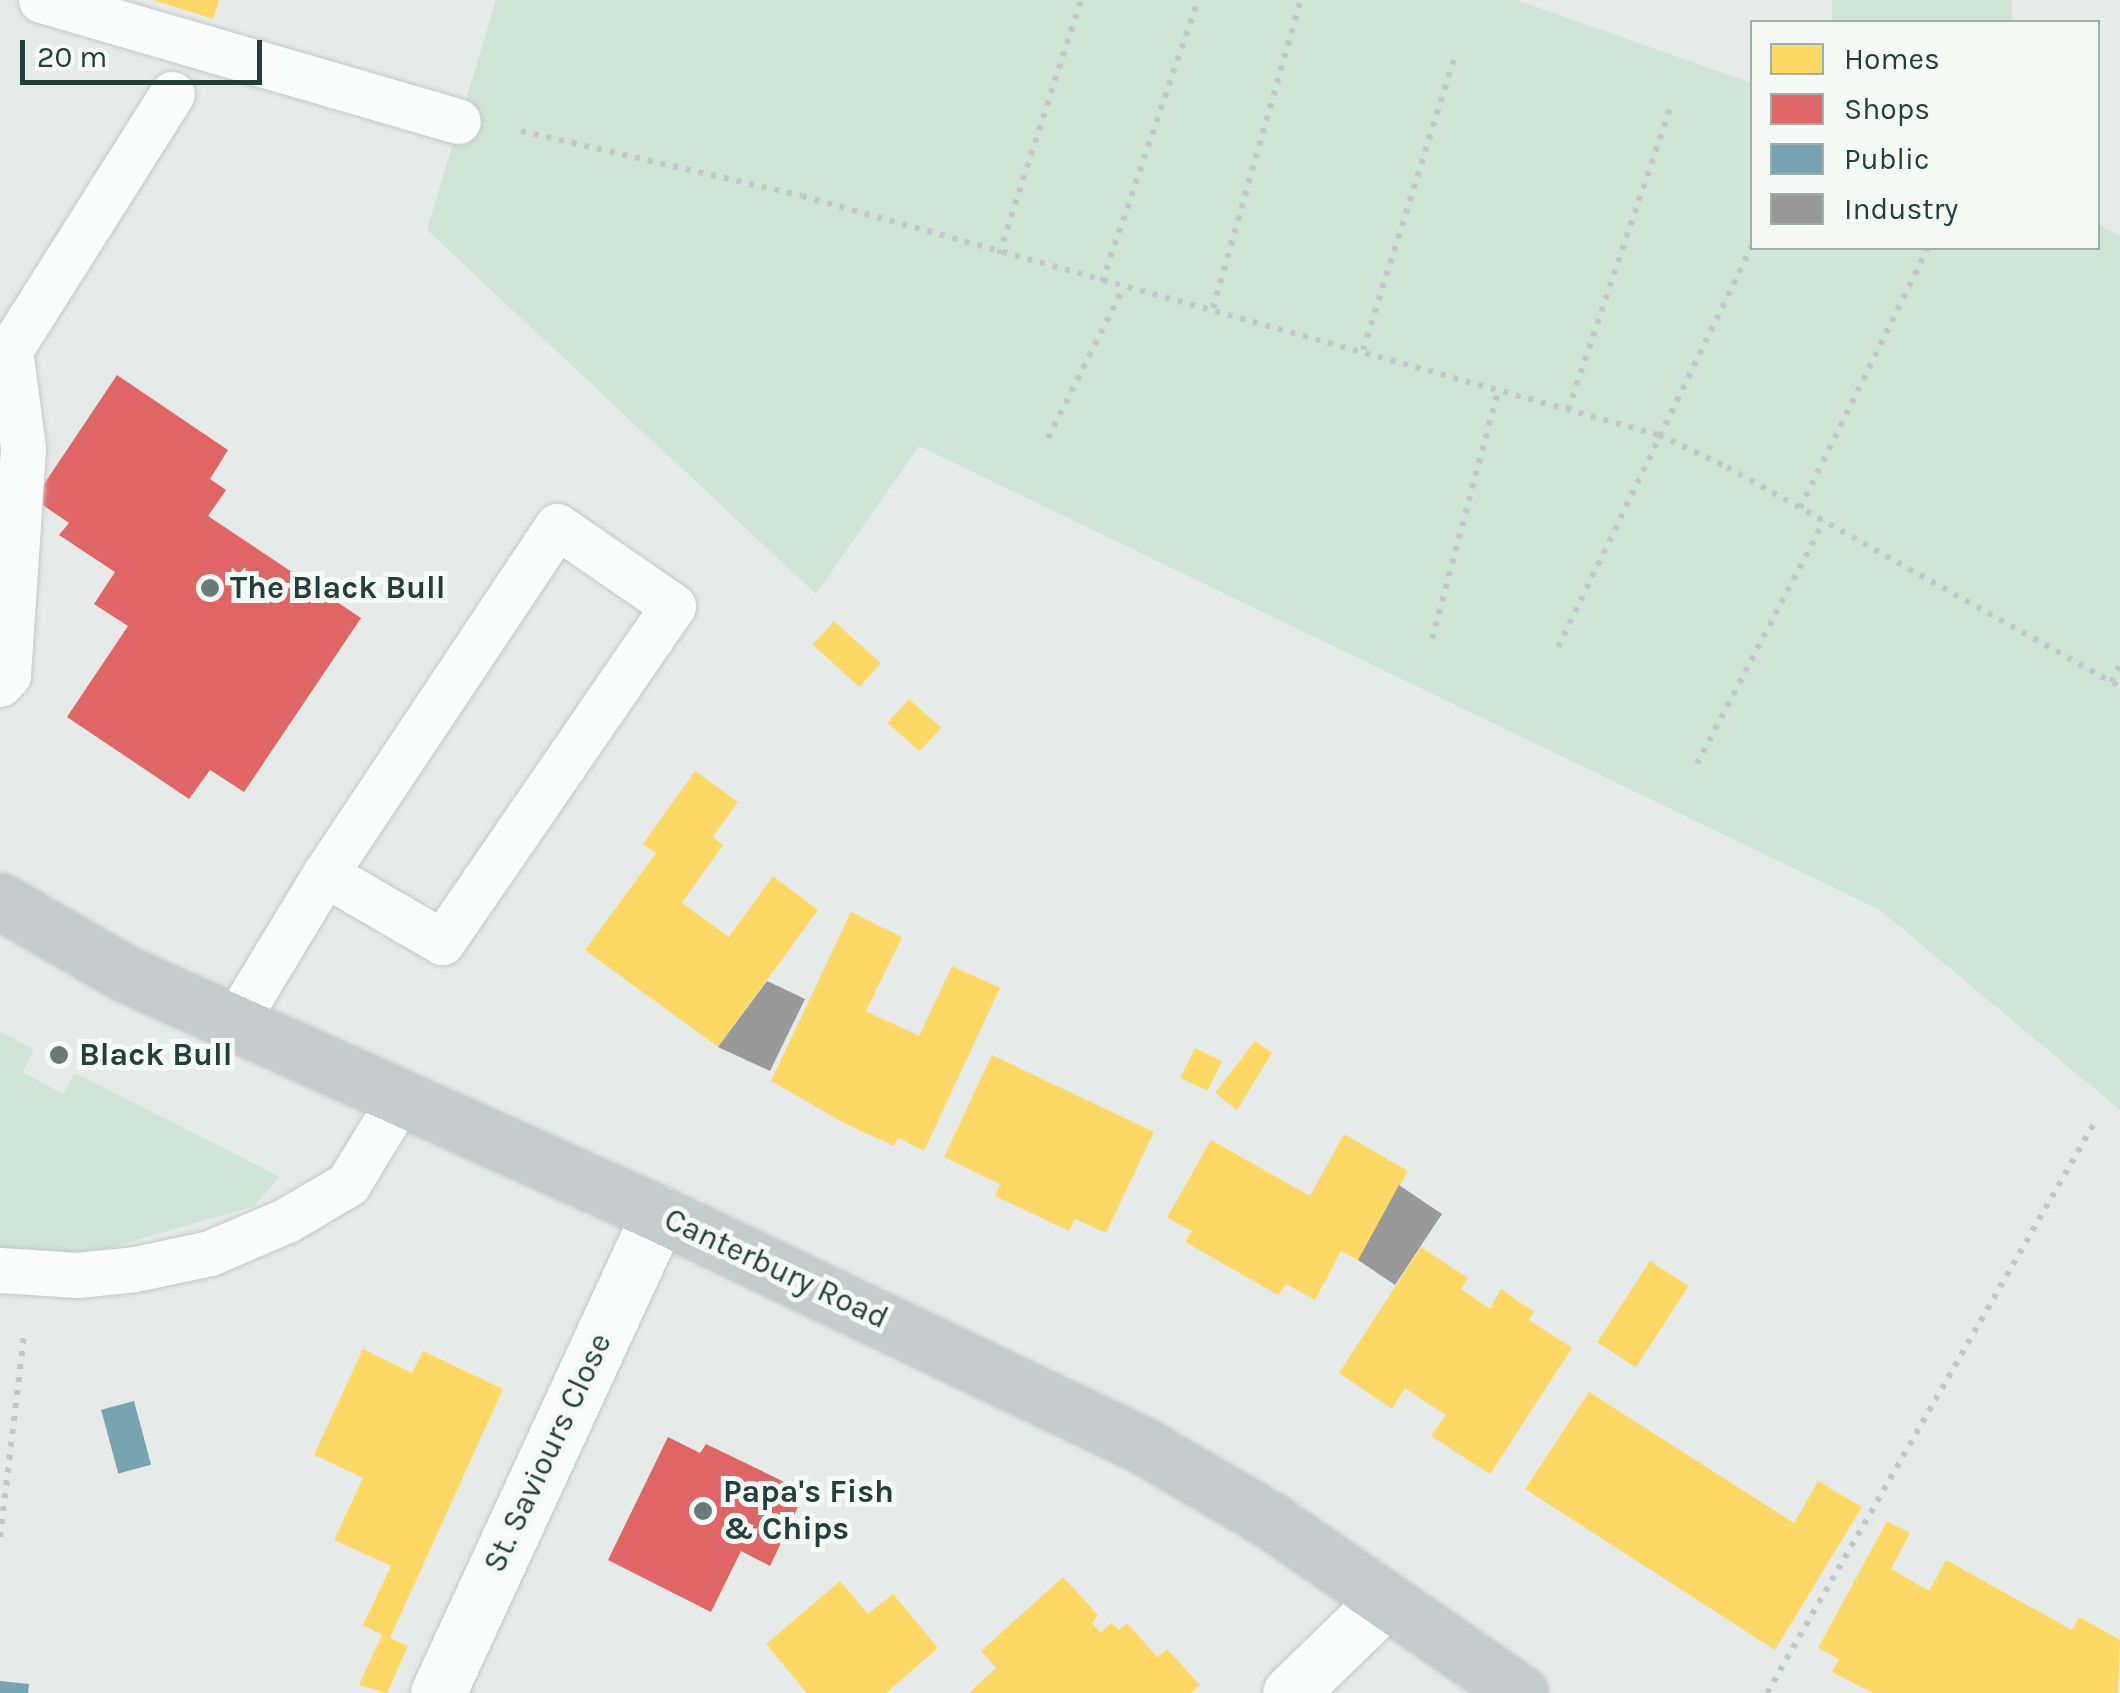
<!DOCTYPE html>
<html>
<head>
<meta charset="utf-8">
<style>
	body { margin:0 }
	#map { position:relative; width:2120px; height:1693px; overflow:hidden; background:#e6ebe9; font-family:Karla,sans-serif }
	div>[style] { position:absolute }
	.green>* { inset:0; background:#d0e4d7; transform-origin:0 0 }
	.homes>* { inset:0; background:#ffd966; transform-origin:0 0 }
	.shops>* { inset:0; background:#e06666 }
	.public>* { inset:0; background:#76a5af; transform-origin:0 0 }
	.industry>* { inset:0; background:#999 }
	.path>* { height:6px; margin-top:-3px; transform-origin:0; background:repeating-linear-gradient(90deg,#c2cac9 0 5px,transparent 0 13px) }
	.roads { filter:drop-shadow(0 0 2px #c3c8c6) drop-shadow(0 0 2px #c3c8c6) }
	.service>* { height:45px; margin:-22.5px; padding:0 22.5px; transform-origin:22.5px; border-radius:22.5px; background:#fbfcfc }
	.minor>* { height:55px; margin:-27.5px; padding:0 27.5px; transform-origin:27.5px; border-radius:27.5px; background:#fbfcfc }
	.trunk>* { height:55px; margin:-27.5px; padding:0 27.5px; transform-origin:27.5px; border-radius:27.5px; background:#c5cdcc }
	.dots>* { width:28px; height:28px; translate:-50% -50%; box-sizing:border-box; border:5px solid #f5faf7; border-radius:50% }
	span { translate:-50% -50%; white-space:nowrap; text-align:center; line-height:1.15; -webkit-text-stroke:10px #f5faf7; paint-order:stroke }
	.poi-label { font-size:32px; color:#243f39; font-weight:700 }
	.left { translate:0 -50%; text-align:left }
	.street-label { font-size:32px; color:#243f39 }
	.legend { position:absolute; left:1750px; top:20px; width:350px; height:230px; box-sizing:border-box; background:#f5faf7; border:2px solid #a1afab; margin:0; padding:12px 18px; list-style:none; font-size:30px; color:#243f39 }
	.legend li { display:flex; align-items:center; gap:20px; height:50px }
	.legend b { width:50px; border:2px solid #a1afab }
	.scale { position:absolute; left:20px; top:40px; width:242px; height:45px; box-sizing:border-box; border:5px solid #243f39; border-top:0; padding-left:12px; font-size:30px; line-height:35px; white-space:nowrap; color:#243f39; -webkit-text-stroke:8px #f5faf7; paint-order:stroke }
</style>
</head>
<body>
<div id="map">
	<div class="green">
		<div style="clip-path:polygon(496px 0,1516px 0,1752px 83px,1752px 248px,2098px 248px,2098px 224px,2120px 236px,2120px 1110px,1880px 910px,919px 446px,816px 594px,427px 230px)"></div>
		<div style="left:1832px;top:0;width:180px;height:24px"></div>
		<div style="clip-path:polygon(0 1031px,34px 1050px,23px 1072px,63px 1094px,75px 1073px,280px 1177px,254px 1206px,106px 1249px,39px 1255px,0 1248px)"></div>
	</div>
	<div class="homes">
		<div style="clip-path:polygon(153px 0,219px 0,213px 19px)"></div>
		<div style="left:834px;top:621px;width:63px;height:32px;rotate:42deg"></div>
		<div style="left:909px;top:699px;width:43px;height:32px;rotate:42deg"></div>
		<div style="clip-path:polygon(695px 771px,738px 802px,713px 837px,723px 845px,682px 903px,729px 937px,773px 876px,818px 910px,718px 1047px,585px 950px,656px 853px,643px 844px)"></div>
		<div style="clip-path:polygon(851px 912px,902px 937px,866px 1011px,919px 1036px,952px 966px,1000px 988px,924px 1151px,898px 1138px,894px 1146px,846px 1124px,771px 1081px)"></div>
		<div style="clip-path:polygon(1255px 1041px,1272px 1053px,1237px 1110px,1215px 1093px)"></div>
		<div style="left:1195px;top:1048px;width:30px;height:33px;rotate:26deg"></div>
		<div style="clip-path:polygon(992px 1055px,1154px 1132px,1106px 1233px,1075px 1219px,1069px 1231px,1035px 1215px,995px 1196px,1000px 1184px,944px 1157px)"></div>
		<div style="clip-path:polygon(1344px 1134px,1408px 1171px,1358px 1260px,1341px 1251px,1315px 1300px,1286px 1284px,1278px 1295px,1185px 1242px,1192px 1231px,1167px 1218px,1211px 1140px,1310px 1196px)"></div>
		<div style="clip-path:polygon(1421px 1247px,1468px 1278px,1461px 1289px,1490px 1309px,1501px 1289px,1534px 1312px,1529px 1320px,1572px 1348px,1490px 1474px,1431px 1436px,1446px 1415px,1427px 1403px,1405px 1388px,1392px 1409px,1339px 1373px)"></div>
		<div style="left:1650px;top:1261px;width:46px;height:97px;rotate:33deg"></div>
		<div style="clip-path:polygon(363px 1349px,412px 1373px,423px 1351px,503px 1389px,390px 1638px,408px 1646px,387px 1693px,359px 1685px,382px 1635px,363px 1625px,391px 1566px,334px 1540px,363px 1478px,314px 1455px)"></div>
		<div style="clip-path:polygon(1589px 1392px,1794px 1523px,1818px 1481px,1862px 1507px,1775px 1650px,1525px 1489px)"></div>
		<div style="clip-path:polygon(1887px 1521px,1910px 1533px,1891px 1569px,1929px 1591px,1946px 1560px,2072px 1630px,2079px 1617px,2120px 1640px,2118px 1693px,1873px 1693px,1832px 1672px,1839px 1659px,1818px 1648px)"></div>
		<div style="clip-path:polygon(1063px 1577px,1098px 1615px,1092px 1623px,1101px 1633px,1111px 1623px,1119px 1630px,1127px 1623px,1157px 1657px,1167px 1649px,1200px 1685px,1191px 1693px,969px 1693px,996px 1668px,981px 1651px)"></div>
		<div style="clip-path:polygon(840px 1581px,868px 1614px,893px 1594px,938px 1648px,886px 1693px,807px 1693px,766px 1644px)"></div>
	</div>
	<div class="shops">
		<div style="clip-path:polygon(117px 375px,228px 450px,210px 479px,226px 490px,208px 516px,361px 618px,244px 792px,210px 770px,189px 799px,67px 717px,128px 626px,94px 604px,115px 572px,59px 535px,69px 523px,34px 499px)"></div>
		<div style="clip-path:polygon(668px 1437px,700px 1453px,706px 1444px,805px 1492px,770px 1566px,741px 1551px,711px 1612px,608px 1560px)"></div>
	</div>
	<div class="public">
		<div style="left:134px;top:1401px;width:66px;height:34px;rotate:75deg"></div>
		<div style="clip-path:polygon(0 1681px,29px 1684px,28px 1693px,0 1693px)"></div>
	</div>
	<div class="industry">
		<div style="clip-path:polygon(767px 981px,805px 999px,770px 1071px,718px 1047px)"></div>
		<div style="clip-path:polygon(1399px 1185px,1442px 1214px,1395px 1285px,1358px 1260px)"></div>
	</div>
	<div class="path">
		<div style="left:521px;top:131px;width:288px;rotate:13deg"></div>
		<div style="left:802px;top:196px;width:890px;rotate:15.58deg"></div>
		<div style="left:1659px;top:435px;width:75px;rotate:25.2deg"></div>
		<div style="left:1727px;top:467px;width:450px;rotate:29.2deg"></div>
		<div style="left:999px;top:254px;width:267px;rotate:-72.1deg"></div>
		<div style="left:1102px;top:282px;width:298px;rotate:-71.2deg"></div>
		<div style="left:1213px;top:308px;width:320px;rotate:-74.1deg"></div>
		<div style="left:1363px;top:350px;width:308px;rotate:-72.6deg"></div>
		<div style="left:1568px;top:410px;width:321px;rotate:-71.3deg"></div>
		<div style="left:1048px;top:438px;width:167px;rotate:-63.3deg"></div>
		<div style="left:1800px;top:508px;width:290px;rotate:-63.8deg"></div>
		<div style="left:1432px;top:639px;width:260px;rotate:-75.1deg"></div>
		<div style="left:1558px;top:647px;width:445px;rotate:-64.2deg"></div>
		<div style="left:2111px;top:682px;width:19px;rotate:-62deg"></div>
		<div style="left:1697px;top:764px;width:274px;rotate:-62.4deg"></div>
		<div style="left:0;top:1537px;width:202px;rotate:-83.2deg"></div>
		<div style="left:1767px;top:1693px;width:661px;rotate:-60.14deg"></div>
	</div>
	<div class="roads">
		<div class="service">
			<div style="left:41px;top:0;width:434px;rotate:16.2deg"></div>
			<div style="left:0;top:684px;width:12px;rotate:-48deg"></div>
			<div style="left:8px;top:675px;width:228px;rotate:-86.2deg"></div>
			<div style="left:23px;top:447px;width:98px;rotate:-97.6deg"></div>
			<div style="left:10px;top:350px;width:303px;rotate:-57.7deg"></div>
			<div style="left:234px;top:1024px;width:175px;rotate:-58.8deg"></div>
			<div style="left:325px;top:874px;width:418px;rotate:-56.3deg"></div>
			<div style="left:557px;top:526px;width:141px;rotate:34.6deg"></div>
			<div style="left:673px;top:606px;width:408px;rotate:124.5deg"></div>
			<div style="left:442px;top:942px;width:135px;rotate:-149.8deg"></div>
			<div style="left:0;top:1270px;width:78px;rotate:3.7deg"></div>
			<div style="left:78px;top:1275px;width:57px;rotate:-6deg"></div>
			<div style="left:135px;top:1269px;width:77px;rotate:-12deg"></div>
			<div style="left:210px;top:1253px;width:84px;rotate:-23.2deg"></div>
			<div style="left:287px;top:1220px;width:71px;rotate:-30.5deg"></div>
			<div style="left:348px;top:1184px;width:102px;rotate:-58.7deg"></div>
		</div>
		<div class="minor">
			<div style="left:438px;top:1693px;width:528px;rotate:-65.23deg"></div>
			<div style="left:1290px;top:1693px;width:129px;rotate:-44.1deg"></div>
		</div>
		<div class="trunk">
			<div style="left:0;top:901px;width:146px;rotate:30.1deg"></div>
			<div style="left:126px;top:974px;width:585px;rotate:24.24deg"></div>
			<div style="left:659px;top:1214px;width:535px;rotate:25.56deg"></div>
			<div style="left:1142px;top:1445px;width:148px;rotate:30.4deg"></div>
			<div style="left:1270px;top:1520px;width:304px;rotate:34.7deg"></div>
		</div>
	</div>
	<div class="dots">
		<div style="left:210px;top:588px;background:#687b77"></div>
		<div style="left:59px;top:1055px;background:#687b77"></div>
		<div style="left:703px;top:1511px;background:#687b77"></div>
	</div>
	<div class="poi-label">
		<span class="left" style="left:230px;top:588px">The Black Bull</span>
		<span class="left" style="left:79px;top:1055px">Black Bull</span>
		<span class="left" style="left:723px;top:1511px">Papa's Fish<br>&amp; Chips</span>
	</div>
	<div class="street-label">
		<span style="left:776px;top:1269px;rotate:25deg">Canterbury Road</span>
		<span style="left:548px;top:1453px;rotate:-65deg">St. Saviours Close</span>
	</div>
	<ul class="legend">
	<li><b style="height:28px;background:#ffd966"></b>Homes</li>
	<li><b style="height:28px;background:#e06666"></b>Shops</li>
	<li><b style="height:28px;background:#76a5af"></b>Public</li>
	<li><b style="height:28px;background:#999"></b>Industry</li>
	</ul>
	<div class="scale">20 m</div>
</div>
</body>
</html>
